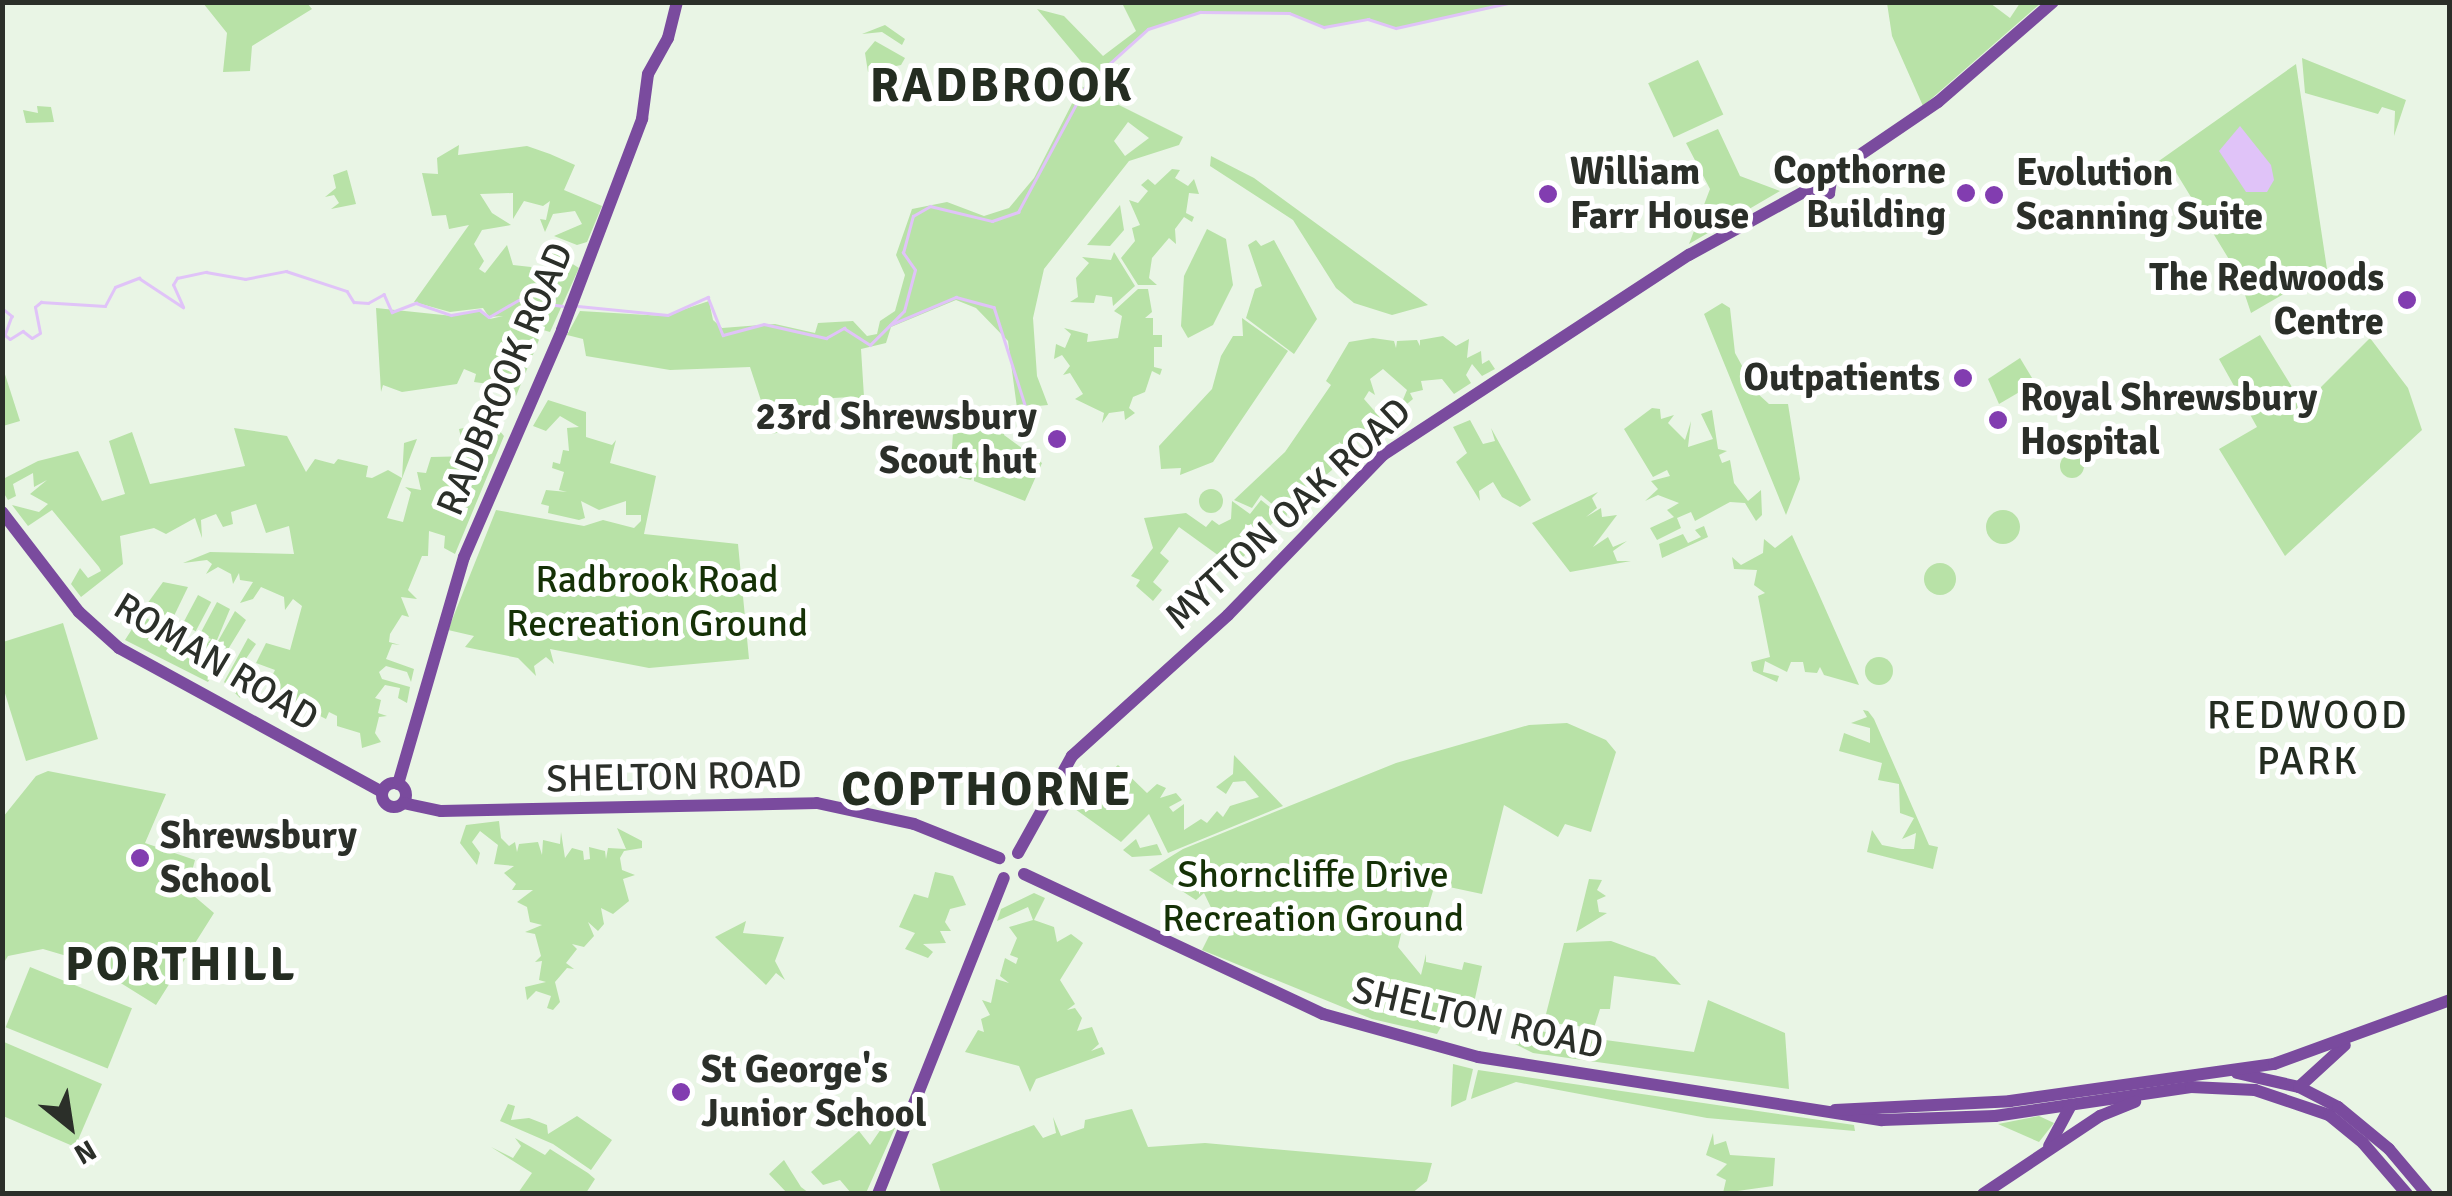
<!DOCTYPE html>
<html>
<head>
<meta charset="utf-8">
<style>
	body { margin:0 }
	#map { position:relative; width:2452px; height:1196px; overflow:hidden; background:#e9f5e5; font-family:Signika,sans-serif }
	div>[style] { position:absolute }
	.green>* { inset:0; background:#b8e2a7; transform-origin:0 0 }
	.round { border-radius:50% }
	.water>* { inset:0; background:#e0c3f8 }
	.stream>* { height:2.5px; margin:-1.25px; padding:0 1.25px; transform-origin:1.25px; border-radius:1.25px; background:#e0c3f8 }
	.major>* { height:12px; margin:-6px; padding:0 6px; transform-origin:6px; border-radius:6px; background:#7a4b9e }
	.major>.ring { margin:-6px; padding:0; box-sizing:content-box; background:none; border:12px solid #7a4b9e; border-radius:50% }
	.dots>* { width:28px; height:28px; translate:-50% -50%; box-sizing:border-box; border:5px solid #fff; border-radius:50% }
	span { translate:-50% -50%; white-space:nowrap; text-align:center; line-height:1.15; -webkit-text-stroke:10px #fff; paint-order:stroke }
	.poi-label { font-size:38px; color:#2b2f29; font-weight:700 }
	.right { translate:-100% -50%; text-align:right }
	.left { translate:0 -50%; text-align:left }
	.street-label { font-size:38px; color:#2b2f29 }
	.park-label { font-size:38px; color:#153106 }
	.neighbourhood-label { font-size:40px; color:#242d21; letter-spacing:2.5px }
	.district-label { font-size:48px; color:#242d21; font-weight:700; letter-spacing:2.5px }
	.frame { position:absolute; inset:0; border:5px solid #2b2f29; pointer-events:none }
	.north { position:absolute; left:20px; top:1076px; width:100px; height:100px; -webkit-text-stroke:8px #fff; paint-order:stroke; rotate:150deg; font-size:28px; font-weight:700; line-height:40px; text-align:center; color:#2b2f29 }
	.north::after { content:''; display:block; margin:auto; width:35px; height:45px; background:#2b2f29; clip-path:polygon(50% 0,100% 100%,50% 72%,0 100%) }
</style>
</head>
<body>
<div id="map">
	<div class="green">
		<div style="clip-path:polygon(203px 3px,307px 3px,312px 9px,252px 46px,250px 71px,223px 72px,227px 33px)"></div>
		<div style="clip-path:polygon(1122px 3px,1512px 3px,1396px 28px,1368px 19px,1324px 27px,1289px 13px,1200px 12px,1148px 29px,1094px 77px,1037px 9px,1064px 16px,1103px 56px,1136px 31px)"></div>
		<div style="clip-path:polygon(1887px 3px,1990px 3px,2010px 18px,2020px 3px,2041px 3px,1923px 106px,1892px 36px)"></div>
		<div style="clip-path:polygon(885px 25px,905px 39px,902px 45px,882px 32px,862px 34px)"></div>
		<div style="clip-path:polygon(875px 41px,905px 58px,901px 65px,868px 72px,865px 53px)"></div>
		<div style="clip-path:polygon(2302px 58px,2406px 100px,2394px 136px,2395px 111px,2382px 107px,2378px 114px,2305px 93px)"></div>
		<div style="left:1698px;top:60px;width:60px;height:55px;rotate:65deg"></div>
		<div style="clip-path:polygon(2296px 64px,2327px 269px,2251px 313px,2238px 274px,2172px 166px,2156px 163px)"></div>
		<div style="clip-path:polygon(evenodd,1081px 86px,1183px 137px,1179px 145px,1129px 161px,1044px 269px,1033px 318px,1037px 376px,1048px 405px,1017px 408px,1008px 341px,976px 308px,956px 300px,891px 327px,886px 343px,861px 349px,865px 413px,855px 415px,852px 397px,833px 398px,833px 416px,786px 408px,785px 431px,772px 434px,750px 367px,670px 370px,586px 356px,583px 339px,567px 335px,580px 311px,664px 316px,709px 301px,713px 320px,722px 328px,775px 324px,815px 333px,818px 323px,853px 321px,867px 336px,877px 334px,880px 321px,895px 311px,905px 275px,896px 255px,912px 209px,947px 202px,984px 216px,1009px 208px,1034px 178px,1081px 86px,1128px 122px,1149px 138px,1125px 156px,1114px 141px,1128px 122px)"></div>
		<div style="clip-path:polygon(37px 106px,51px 107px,54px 122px,26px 123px,23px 110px,38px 113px)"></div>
		<div style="clip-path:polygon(1718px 129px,1740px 176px,1780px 191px,1689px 244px,1710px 189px,1686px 143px)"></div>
		<div style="clip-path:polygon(459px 145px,458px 155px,527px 146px,550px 154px,575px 165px,564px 190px,602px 206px,587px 242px,577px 245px,554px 236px,582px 224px,575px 211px,553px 214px,545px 232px,540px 219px,546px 220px,550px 201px,543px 206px,524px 201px,513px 219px,513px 193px,480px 194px,492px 213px,511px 225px,482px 230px,474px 244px,484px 261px,479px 269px,485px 273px,507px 245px,513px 265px,531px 267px,539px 277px,552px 251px,579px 268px,550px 332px,543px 330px,514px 401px,504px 386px,474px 382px,476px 374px,464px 369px,457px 384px,402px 392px,383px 385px,381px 392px,376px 308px,453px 316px,479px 311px,490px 319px,503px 316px,489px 317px,483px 308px,450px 312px,414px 302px,469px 225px,449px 229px,446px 215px,432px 216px,422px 173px,438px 174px,437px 158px)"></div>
		<div style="clip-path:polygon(1211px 156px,1254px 178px,1428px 305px,1392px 315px,1354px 303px,1336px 288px,1293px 220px,1210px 166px)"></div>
		<div style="clip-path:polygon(1172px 169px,1180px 170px,1175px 178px,1188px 186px,1194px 179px,1199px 194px,1189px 193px,1186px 213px,1194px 217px,1192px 222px,1184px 217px,1175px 229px,1176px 244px,1169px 238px,1152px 258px,1149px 278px,1157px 285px,1138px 285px,1121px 258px,1135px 241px,1132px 228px,1140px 225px,1129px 200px,1138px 203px,1148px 191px,1141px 185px,1148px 179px,1155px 185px)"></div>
		<div style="clip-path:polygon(347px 170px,356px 204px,331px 209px,339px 203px,334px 195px,325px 197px,336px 188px,333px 175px)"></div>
		<div style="clip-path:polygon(1120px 205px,1124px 230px,1110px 246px,1087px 245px)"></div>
		<div style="clip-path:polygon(1207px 229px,1226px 239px,1233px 285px,1213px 325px,1188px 338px,1181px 326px,1184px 276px)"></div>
		<div style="clip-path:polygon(1256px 240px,1261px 246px,1274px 240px,1317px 319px,1294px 354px,1246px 318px,1255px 289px,1262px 286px,1248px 245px)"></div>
		<div style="clip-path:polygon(1114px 252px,1135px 286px,1113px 306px,1112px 297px,1096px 295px,1094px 303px,1070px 302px,1078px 297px,1076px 278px,1089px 263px,1082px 257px,1111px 260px)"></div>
		<div style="clip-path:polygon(1138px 289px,1148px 289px,1152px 312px,1145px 318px,1153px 318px,1153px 335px,1162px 335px,1162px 347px,1154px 347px,1154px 367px,1162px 369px,1160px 375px,1152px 371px,1145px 392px,1133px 397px,1129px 408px,1135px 413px,1125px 420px,1124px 411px,1109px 413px,1102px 423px,1104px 413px,1075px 399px,1083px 394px,1070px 373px,1063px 375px,1070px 366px,1062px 355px,1054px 359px,1056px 344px,1065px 348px,1071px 334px,1064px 328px,1088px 334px,1087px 342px,1118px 338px,1122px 316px,1114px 311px)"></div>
		<div style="clip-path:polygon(1722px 303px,1730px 308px,1735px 353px,1757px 393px,1769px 404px,1788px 404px,1800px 479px,1786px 515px,1704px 314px)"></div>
		<div style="clip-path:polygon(1242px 318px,1288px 351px,1213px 462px,1180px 475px,1181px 468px,1161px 469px,1159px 446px,1212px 389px,1221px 356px,1233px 336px,1243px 336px)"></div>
		<div style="clip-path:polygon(2260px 335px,2303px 405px,2370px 338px,2408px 388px,2422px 430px,2285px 556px,2219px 449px,2257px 427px,2219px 359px)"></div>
		<div style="clip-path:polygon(1443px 336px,1456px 346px,1469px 339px,1467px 358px,1481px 351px,1482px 364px,1489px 360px,1495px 369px,1482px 376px,1472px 364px,1466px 375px,1471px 383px,1454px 394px,1442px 379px,1421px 381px,1423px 390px,1410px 393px,1413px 399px,1402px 408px,1406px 417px,1393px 400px,1402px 402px,1407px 390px,1383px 369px,1370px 379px,1375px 395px,1369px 391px,1364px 399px,1378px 415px,1392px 408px,1387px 418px,1393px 427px,1377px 419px,1377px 428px,1370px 426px,1363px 438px,1346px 448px,1339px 442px,1332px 470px,1320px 480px,1313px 475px,1313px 488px,1286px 509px,1287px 516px,1261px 495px,1252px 508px,1234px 500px,1285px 452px,1331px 385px,1326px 381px,1349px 342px,1373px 338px,1394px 341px,1396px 348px,1397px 341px,1417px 340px,1420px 346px,1420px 340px)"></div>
		<div style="clip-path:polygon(2020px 358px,2035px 383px,1999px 404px,1988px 379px)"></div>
		<div style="clip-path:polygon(2px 365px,20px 421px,3px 426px,2px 426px)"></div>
		<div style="clip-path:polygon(548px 400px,586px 412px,586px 437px,612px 445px,616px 440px,610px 463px,656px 476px,644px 534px,738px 544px,749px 659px,649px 668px,550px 649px,554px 664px,546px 657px,534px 666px,536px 676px,518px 658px,465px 647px,474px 636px,448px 630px,496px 510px,584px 526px,603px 520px,634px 528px,641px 521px,641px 515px,626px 515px,626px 501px,599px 510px,581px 501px,585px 518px,579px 520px,548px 513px,549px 506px,541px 504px,546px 490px,567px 492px,559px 490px,564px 472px,552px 468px,553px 462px,560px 464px,563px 450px,569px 451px,567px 428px,579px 427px,560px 416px,546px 431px,533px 426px)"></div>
		<div style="clip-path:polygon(1652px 408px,1660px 409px,1661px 419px,1674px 415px,1668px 423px,1685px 440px,1691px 421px,1688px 447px,1713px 439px,1701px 414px,1712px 410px,1718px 449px,1727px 451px,1719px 455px,1722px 463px,1730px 460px,1734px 483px,1748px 501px,1761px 490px,1762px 515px,1756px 521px,1745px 503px,1730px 502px,1695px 521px,1691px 512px,1677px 518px,1681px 528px,1657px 540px,1650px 528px,1674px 517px,1667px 510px,1679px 503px,1658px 495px,1645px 501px,1658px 489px,1651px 481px,1670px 476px,1667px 470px,1653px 477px,1624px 429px)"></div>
		<div style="clip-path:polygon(954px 419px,1007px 421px,1004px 435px,1042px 463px,1025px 501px,974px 481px,974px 474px,971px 480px,950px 476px)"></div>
		<div style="clip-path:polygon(1470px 420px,1483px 444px,1495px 441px,1491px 428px,1531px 500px,1520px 507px,1502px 497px,1493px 482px,1479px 491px,1480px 501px,1456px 462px,1467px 453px,1453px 427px)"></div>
		<div style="clip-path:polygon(492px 422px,504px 436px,455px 554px,444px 548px,445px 536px,429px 531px,428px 556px,422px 556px,408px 590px,417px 599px,401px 597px,409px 617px,402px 615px,390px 634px,389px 642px,400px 645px,392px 644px,386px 659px,414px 669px,411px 682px,407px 672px,386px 666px,379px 672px,382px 679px,410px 687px,407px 703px,398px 698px,400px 688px,385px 685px,375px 698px,381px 700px,378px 713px,387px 716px,379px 717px,375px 733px,381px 742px,362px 748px,360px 733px,337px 726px,337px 716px,329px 712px,326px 719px,314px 713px,316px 704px,309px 701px,305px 708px,270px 687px,265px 690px,275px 670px,256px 663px,266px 643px,290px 650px,302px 606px,293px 599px,285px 610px,284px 597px,261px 587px,253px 599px,240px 603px,253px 582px,240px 580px,239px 573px,233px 584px,231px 574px,218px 567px,206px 574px,212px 564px,207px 560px,183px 563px,210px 552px,294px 554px,289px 526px,266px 533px,256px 504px,231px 512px,233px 524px,223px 527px,216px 514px,201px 520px,202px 538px,195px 518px,166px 534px,154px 528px,120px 536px,123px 564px,81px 597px,71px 584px,80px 568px,88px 578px,101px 571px,99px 567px,52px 510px,28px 526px,12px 505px,39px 512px,48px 504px,30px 494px,47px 480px,34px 487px,33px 473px,13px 484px,16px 496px,8px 500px,3px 492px,3px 479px,38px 461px,78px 451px,102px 501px,125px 494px,109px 441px,132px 432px,150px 484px,245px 466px,234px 428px,287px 436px,306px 472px,315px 459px,334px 464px,338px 459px,368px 466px,366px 477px,372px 478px,388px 470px,402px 478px,404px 443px,417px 439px,387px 518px,403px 522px,411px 492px,405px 487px,421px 490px,417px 472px,426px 473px,431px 457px,474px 456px,470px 436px,461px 438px,459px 429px)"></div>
		<div class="round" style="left:2060px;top:454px;width:24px;height:24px"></div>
		<div class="round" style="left:1199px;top:489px;width:24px;height:24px"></div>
		<div style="clip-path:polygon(1598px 492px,1592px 498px,1597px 508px,1586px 517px,1601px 508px,1602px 517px,1617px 515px,1593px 547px,1608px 537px,1613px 547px,1627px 541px,1613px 551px,1617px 561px,1631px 561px,1570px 572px,1532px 523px)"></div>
		<div style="clip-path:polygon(1261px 500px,1280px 515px,1265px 531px,1258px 526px,1250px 543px,1254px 547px,1233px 566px,1179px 527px,1160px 553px,1169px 561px,1153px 582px,1162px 590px,1153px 601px,1136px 586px,1140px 580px,1131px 576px,1153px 548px,1144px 518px,1186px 513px,1206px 527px,1212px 520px,1219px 525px,1231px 519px,1232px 501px,1250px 514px)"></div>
		<div class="round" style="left:1986px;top:510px;width:34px;height:34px"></div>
		<div style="clip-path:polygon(1704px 526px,1708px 537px,1662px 558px,1659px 544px,1683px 534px,1688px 543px,1701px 537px,1695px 530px)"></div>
		<div style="clip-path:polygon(1792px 535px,1817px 590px,1859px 685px,1824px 675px,1820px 667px,1817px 673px,1805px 672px,1803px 662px,1791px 662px,1787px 672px,1765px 661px,1763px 672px,1779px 676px,1777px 682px,1753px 671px,1751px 662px,1770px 657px,1758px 596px,1765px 593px,1754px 585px,1757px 570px,1734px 569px,1732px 557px,1741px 565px,1763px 553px,1764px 539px,1775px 548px)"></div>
		<div class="round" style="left:1924px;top:563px;width:32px;height:32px"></div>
		<div style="clip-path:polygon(163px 582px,188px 587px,172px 620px,147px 604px)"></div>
		<div style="left:198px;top:595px;width:15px;height:33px;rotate:28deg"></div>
		<div style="clip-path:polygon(217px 602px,230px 609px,212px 652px,223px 654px,226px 647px,217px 643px,235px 611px,246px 620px,208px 682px,125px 640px,141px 615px,190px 641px,193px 636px,204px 647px,211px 639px,200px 634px)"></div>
		<div style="clip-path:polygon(63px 623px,98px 739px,26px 761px,3px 687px,3px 642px)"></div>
		<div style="clip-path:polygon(248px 638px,256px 644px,241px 666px,252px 672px,240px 698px,224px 682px)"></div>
		<div class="round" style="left:1865px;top:657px;width:28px;height:28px"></div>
		<div style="clip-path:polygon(1863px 710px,1868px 711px,1874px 719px,1929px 845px,1938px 847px,1933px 869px,1867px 852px,1872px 830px,1882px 845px,1902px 849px,1914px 849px,1916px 833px,1902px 839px,1914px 818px,1900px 813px,1899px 784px,1878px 780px,1882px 763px,1839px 751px,1844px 733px,1870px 743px,1870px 728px,1851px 723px,1867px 717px)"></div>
		<div style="clip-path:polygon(1567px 723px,1606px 740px,1616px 752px,1591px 832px,1565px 824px,1558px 837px,1504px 805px,1482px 894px,1435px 884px,1424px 921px,1405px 917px,1398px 947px,1421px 975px,1426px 954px,1426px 962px,1462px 970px,1464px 962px,1482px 966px,1474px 1003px,1457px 999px,1437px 1034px,1372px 1019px,1202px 950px,1217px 920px,1204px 893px,1196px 900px,1149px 870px,1183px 849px,1396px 763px,1529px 725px)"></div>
		<div style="clip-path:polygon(1234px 755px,1283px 806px,1168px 853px,1149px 814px,1121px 842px,1075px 809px,1093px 783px,1106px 789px,1095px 767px,1108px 774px,1118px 765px,1147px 793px,1157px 784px,1166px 788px,1160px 798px,1176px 793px,1182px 800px,1169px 807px,1173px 812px,1184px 804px,1184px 830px,1201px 819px,1207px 823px,1217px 811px,1223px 817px,1230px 806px,1259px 797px,1245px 781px,1233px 782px,1226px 794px,1216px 787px,1233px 774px)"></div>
		<div style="clip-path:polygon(48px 771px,166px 794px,145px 843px,195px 860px,187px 890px,214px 913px,156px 1005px,87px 962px,43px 949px,8px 956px,3px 964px,3px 817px,36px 776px)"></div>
		<div style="clip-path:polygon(499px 821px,501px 838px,509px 846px,515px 842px,517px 852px,519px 844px,538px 842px,542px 855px,543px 840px,560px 844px,561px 832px,565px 858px,572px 848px,583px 851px,584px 860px,590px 859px,589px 847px,605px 851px,606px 859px,608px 848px,626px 849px,617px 828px,642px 841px,642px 848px,624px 851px,620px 858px,622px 870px,635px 875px,623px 879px,629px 901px,613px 914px,601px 908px,604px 924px,598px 931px,588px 922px,594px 936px,584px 947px,572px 944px,577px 949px,566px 963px,574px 969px,567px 968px,555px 982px,560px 1002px,553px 1010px,547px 1008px,551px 996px,536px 991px,527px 1000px,525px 987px,546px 982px,539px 980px,542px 961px,535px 962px,541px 956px,535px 934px,525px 932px,542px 925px,530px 922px,527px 907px,517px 902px,533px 890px,512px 890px,516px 884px,504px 873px,514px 866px,494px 864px,498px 845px,480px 831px,472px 842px,480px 853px,477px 865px,460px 843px,466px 825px)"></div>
		<div style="clip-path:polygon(1136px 839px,1140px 848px,1157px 844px,1162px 855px,1132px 857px,1123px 850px)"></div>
		<div style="clip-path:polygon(935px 872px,953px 876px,966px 905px,950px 909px,945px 922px,951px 931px,940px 931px,946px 943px,923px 944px,933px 952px,928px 958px,905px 949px,915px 933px,899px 927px,914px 894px,928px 898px)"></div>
		<div style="clip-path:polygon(1589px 879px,1602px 880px,1597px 890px,1606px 896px,1597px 900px,1599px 912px,1607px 913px,1576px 932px)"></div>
		<div style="clip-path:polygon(1034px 893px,1045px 898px,1034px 920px,1054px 927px,1057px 942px,1071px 934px,1083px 943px,1060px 980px,1075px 1004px,1067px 1010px,1075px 1008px,1082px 1018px,1077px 1031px,1092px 1027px,1099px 1044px,1091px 1051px,1102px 1047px,1105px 1054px,1036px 1079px,1030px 1092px,1019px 1066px,965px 1052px,978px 1030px,984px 1032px,981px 1019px,990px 1015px,982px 1000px,991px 1003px,996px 979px,1009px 983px,1000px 976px,1005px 958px,1016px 964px,1018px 958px,1010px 955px,1017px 938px,1009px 927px,1033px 920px,1028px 907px,997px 921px,1001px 909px)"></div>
		<div style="clip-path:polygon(746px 921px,743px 933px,784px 937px,775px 961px,785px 980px,776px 973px,766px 985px,715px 937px)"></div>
		<div style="clip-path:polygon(1611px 941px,1655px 957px,1681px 985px,1614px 976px,1610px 1009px,1600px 1009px,1594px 1028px,1544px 1022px,1564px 943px)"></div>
		<div style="left:30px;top:967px;width:110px;height:65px;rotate:22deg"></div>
		<div style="clip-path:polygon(1708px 1000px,1785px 1033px,1789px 1089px,1533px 1053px,1509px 1041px,1510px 1027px,1694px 1052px)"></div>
		<div style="clip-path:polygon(4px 1042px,102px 1084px,75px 1147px,3px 1116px)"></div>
		<div style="clip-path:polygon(1453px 1064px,1473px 1069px,1466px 1100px,1451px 1107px)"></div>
		<div style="clip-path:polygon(1478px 1070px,1854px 1125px,1855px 1131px,1707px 1118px,1516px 1082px,1471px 1099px)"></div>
		<div style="clip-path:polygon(508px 1104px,515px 1106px,511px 1120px,529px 1118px,547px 1125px,548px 1134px,577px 1116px,612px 1140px,591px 1170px,553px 1144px,500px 1121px)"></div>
		<div style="clip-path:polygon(1132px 1109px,1148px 1147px,1205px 1143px,1432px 1163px,1427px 1181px,1411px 1194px,941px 1193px,932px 1164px,1034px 1125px,1043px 1138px,1056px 1133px,1053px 1117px,1061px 1136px,1084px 1128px,1085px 1120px)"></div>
		<div style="clip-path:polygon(890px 1116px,895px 1128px,866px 1193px,851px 1193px,840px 1180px,823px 1185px,811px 1172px,859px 1131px,870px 1145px)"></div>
		<div style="clip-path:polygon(2039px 1116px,2054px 1123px,2039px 1142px,1998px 1124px)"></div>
		<div style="clip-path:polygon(1713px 1133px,1714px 1145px,1726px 1141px,1730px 1155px,1775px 1158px,1773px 1186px,1723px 1193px,1726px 1180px,1716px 1175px,1727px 1164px,1706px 1155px)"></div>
		<div style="clip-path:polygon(515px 1138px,545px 1155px,550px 1149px,588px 1173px,595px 1179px,586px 1193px,518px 1193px,532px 1173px,491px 1147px,513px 1158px,521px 1146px)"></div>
		<div style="clip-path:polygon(784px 1160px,801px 1187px,809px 1193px,787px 1193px,769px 1174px)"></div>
	</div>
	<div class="water">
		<div style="clip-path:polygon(2240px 126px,2271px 165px,2274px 180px,2267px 192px,2246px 192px,2219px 151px)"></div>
	</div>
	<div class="stream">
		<div style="left:578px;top:306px;width:90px;rotate:5.7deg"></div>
		<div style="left:668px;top:315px;width:44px;rotate:-24.2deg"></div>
		<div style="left:708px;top:297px;width:41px;rotate:68.5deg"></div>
		<div style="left:723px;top:335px;width:42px;rotate:-15deg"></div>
		<div style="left:764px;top:324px;width:64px;rotate:12.7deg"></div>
		<div style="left:826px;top:338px;width:21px;rotate:-29deg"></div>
		<div style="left:844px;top:328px;width:31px;rotate:33deg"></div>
		<div style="left:870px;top:345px;width:48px;rotate:-45deg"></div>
		<div style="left:904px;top:311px;width:42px;rotate:-75deg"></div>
		<div style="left:915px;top:270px;width:21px;rotate:-125deg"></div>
		<div style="left:903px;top:253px;width:38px;rotate:-75deg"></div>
		<div style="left:913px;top:216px;width:20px;rotate:-30deg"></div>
		<div style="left:930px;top:206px;width:64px;rotate:13.6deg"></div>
		<div style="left:992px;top:221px;width:28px;rotate:-19deg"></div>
		<div style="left:1018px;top:212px;width:145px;rotate:-61.7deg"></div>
		<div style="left:1087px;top:84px;width:82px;rotate:-42deg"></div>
		<div style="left:1148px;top:29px;width:55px;rotate:-18.1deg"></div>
		<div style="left:1200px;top:12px;width:89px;rotate:0.6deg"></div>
		<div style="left:1289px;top:13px;width:38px;rotate:22deg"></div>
		<div style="left:1324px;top:27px;width:45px;rotate:-10.3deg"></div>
		<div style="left:1368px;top:19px;width:29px;rotate:18deg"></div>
		<div style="left:1396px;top:28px;width:119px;rotate:-12.6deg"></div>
		<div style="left:2px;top:308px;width:13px;rotate:39deg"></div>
		<div style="left:12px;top:316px;width:20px;rotate:110deg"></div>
		<div style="left:5px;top:335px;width:6px;rotate:39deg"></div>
		<div style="left:10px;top:339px;width:15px;rotate:-32deg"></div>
		<div style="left:23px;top:331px;width:11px;rotate:38deg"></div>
		<div style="left:32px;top:338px;width:9px;rotate:-32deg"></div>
		<div style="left:40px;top:333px;width:26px;rotate:-101deg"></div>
		<div style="left:35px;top:307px;width:8px;rotate:-40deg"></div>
		<div style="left:41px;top:302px;width:64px;rotate:3.6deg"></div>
		<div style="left:105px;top:306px;width:21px;rotate:-62deg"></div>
		<div style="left:115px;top:287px;width:26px;rotate:-21deg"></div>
		<div style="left:139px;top:278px;width:53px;rotate:33.4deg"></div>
		<div style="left:183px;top:307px;width:24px;rotate:-114deg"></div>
		<div style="left:173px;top:285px;width:8px;rotate:-60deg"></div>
		<div style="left:177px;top:278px;width:30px;rotate:-12deg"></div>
		<div style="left:206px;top:272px;width:40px;rotate:10deg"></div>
		<div style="left:245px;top:279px;width:42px;rotate:-11deg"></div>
		<div style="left:286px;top:271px;width:64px;rotate:18.2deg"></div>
		<div style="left:347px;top:291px;width:13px;rotate:58deg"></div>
		<div style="left:354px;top:302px;width:14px;rotate:4deg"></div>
		<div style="left:368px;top:303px;width:18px;rotate:-29deg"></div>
		<div style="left:384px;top:294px;width:20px;rotate:66deg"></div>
		<div style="left:392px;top:312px;width:26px;rotate:-21deg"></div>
		<div style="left:416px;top:303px;width:37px;rotate:19deg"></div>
		<div style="left:451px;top:315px;width:29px;rotate:-10deg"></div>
		<div style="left:480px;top:310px;width:11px;rotate:38deg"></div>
		<div style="left:489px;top:317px;width:34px;rotate:-30deg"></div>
		<div style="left:519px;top:300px;width:44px;rotate:7.8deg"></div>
		<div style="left:890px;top:325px;width:72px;rotate:-23deg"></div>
		<div style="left:956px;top:297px;width:39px;rotate:15deg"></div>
		<div style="left:994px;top:307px;width:103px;rotate:72.4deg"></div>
	</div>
	<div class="major">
		<div style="left:1832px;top:174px;width:128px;rotate:-34.2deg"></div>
		<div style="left:1938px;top:102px;width:152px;rotate:-41deg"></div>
		<div style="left:1811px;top:188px;width:19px;rotate:16deg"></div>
		<div style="left:1829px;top:193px;width:19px;rotate:-81deg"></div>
		<div style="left:1811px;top:188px;width:17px;rotate:-77deg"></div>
		<div style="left:1815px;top:171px;width:17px;rotate:10deg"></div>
		<div style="left:2px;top:512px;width:126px;rotate:52.4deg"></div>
		<div style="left:79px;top:612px;width:54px;rotate:42deg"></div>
		<div style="left:119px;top:648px;width:300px;rotate:28.7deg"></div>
		<div class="ring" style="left:382px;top:783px;width:12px;height:12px"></div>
		<div style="left:398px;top:784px;width:236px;rotate:-73.8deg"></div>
		<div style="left:464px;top:557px;width:247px;rotate:-66.6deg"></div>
		<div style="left:562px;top:330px;width:226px;rotate:-69.2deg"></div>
		<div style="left:642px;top:119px;width:45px;rotate:-82.4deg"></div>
		<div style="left:648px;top:74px;width:41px;rotate:-60.9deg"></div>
		<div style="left:668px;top:38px;width:37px;rotate:-76deg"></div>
		<div style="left:403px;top:803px;width:39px;rotate:12deg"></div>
		<div style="left:441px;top:811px;width:376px;rotate:-1.2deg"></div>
		<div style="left:817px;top:803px;width:99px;rotate:12.2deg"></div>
		<div style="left:914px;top:824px;width:92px;rotate:21.8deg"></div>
		<div style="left:1018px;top:853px;width:111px;rotate:-60.9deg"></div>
		<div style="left:1072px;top:756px;width:210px;rotate:-42.1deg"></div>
		<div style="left:1228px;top:615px;width:223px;rotate:-45.9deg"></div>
		<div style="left:1383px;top:455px;width:366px;rotate:-33.2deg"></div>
		<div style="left:1689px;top:255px;width:139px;rotate:-28.8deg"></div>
		<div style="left:1024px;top:874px;width:330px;rotate:25.1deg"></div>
		<div style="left:1323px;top:1014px;width:161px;rotate:15.5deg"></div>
		<div style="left:1478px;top:1057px;width:409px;rotate:8.9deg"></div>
		<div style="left:1882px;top:1120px;width:113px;rotate:-2deg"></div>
		<div style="left:1995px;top:1116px;width:198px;rotate:-8.4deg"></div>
		<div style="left:2191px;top:1087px;width:64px;rotate:2.7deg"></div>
		<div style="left:2255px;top:1090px;width:78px;rotate:18.7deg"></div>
		<div style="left:2329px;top:1115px;width:44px;rotate:39.5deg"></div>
		<div style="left:2363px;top:1143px;width:67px;rotate:49.2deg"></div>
		<div style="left:2237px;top:1073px;width:64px;rotate:12.7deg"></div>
		<div style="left:2299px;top:1087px;width:44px;rotate:27.1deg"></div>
		<div style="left:2338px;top:1107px;width:66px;rotate:39.5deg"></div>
		<div style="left:2389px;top:1149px;width:59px;rotate:49.8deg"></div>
		<div style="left:2299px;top:1087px;width:62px;rotate:-42.4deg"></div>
		<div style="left:1835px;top:1110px;width:175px;rotate:-2.9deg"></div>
		<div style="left:2010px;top:1101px;width:267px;rotate:-8deg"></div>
		<div style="left:2274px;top:1064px;width:187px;rotate:-20deg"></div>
		<div style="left:2049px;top:1146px;width:47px;rotate:-61.8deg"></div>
		<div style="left:878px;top:1194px;width:340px;rotate:-68.3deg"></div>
		<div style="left:1983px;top:1194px;width:141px;rotate:-33.7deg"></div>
		<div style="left:2100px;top:1116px;width:38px;rotate:-22deg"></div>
	</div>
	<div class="dots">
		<div style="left:1966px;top:193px;background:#823db0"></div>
		<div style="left:1548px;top:194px;background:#823db0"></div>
		<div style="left:1994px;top:195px;background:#823db0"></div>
		<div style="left:2407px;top:300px;background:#823db0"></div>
		<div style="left:1963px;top:378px;background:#823db0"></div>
		<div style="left:1998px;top:420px;background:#823db0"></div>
		<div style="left:1057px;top:439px;background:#823db0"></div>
		<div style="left:140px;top:858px;background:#823db0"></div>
		<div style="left:681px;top:1092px;background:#823db0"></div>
	</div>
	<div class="poi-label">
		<span class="right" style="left:1946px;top:193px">Copthorne<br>Building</span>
		<span class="left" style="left:1570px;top:194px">William<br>Farr House</span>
		<span class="left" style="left:2016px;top:195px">Evolution<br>Scanning Suite</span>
		<span class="right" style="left:2384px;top:300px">The Redwoods<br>Centre</span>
		<span class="right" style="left:1940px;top:378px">Outpatients</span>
		<span class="left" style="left:2020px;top:420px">Royal Shrewsbury<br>Hospital</span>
		<span class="right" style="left:1037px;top:439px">23rd Shrewsbury<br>Scout hut</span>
		<span class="left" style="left:160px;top:858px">Shrewsbury<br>School</span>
		<span class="left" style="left:701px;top:1092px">St George's<br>Junior School</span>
	</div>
	<div class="street-label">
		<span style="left:505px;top:379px;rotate:-67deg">RADBROOK ROAD</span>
		<span style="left:1288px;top:514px;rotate:-43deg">MYTTON OAK ROAD</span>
		<span style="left:216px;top:662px;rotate:31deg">ROMAN ROAD</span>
		<span style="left:674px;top:777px;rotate:-1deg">SHELTON ROAD</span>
		<span style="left:1478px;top:1018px;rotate:13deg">SHELTON ROAD</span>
	</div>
	<div class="park-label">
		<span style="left:657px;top:602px">Radbrook Road<br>Recreation Ground</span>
		<span style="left:1313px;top:897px">Shorncliffe Drive<br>Recreation Ground</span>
	</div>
	<div class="neighbourhood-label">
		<span style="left:2308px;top:738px">REDWOOD<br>PARK</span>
	</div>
	<div class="district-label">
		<span style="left:1002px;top:86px">RADBROOK</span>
		<span style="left:987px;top:790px">COPTHORNE</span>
		<span style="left:181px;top:965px">PORTHILL</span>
	</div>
	<div class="frame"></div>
	<div class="north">N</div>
</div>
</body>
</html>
